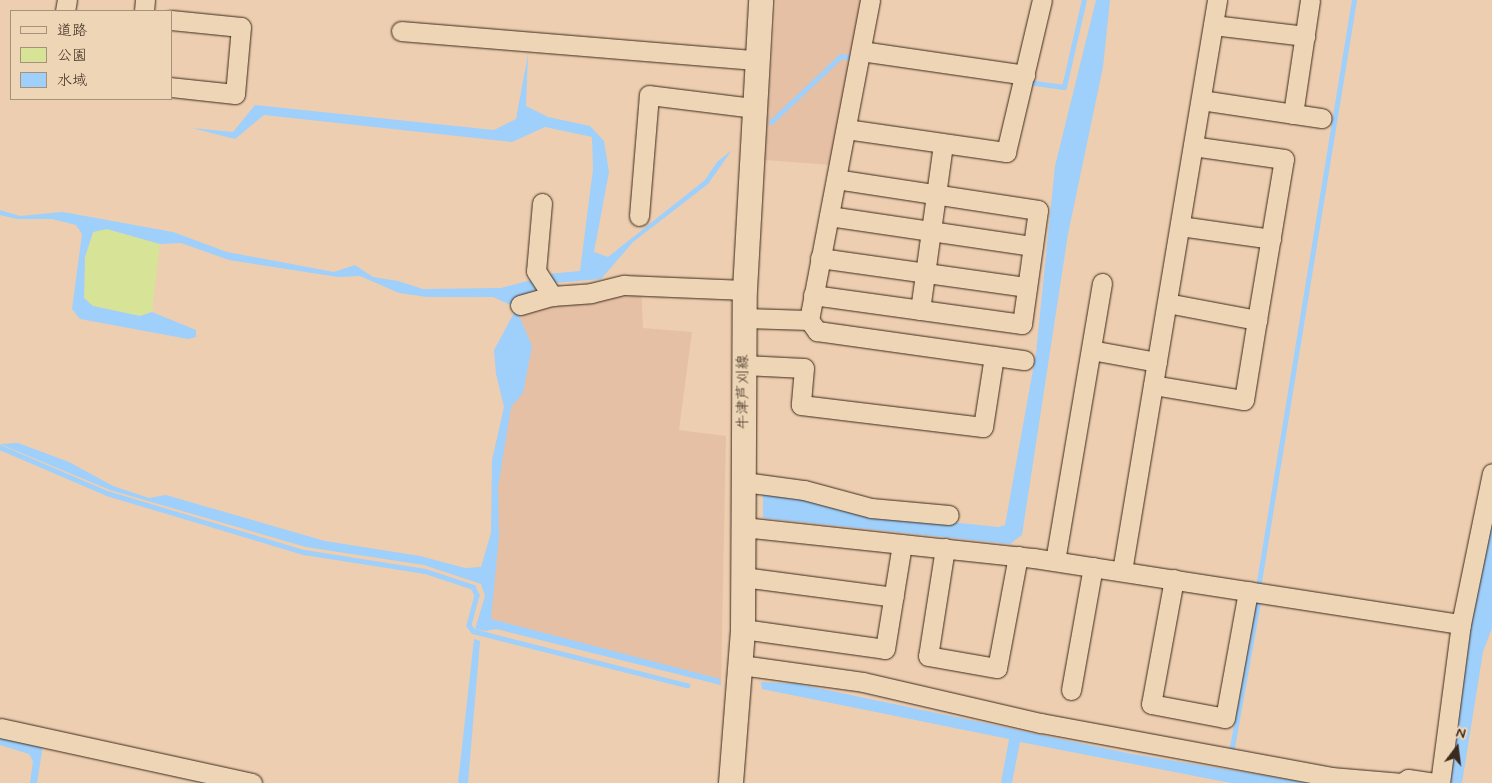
<!DOCTYPE html>
<html>
<head>
<meta charset="utf-8">
<style>
	body { margin:0 }
	#map { position:relative; width:1492px; height:783px; overflow:hidden; background:#eeceb0; font-family:Mynerve,"Klee One",sans-serif }
	div>[style] { position:absolute }
	.built>* { inset:0; background:#e6c0a5 }
	.green>* { inset:0; background:#d7e396 }
	.water>* { inset:0; background:#9fcffb }
	.stream>* { height:4.5px; margin:-2.25px; padding:0 2.25px; transform-origin:2.25px; border-radius:2.25px; background:#9fcffb }
	.roads { filter:drop-shadow(0 0 1px #3b2a1e) drop-shadow(0 0 1px #3b2a1e) }
	.minor>* { height:19px; margin:-9.5px; padding:0 9.5px; transform-origin:9.5px; border-radius:9.5px; background:#edd5b5 }
	.major>* { height:24px; margin:-12px; padding:0 12px; transform-origin:12px; border-radius:12px; background:#edd5b5 }
	span { translate:-50% -50%; white-space:nowrap; text-align:center; line-height:1.15; -webkit-text-stroke:4px #edd5b5; paint-order:stroke }
	.street-label { font-size:15px; color:#3b2a1e }
	.legend { position:absolute; left:10px; top:10px; width:162px; height:90px; box-sizing:border-box; background:#edd5b5; border:1px solid #a69179; margin:0; padding:6px 9px; list-style:none; font-size:15px; color:#3b2a1e }
	.legend li { display:flex; align-items:center; gap:10px; height:25px }
	.legend b { width:25px; border:1px solid #a69179 }
	.north { position:absolute; left:1432px; top:723px; width:50px; height:50px; -webkit-text-stroke:4px #edd5b5; paint-order:stroke; rotate:15deg; font-size:14px; font-weight:700; line-height:20px; text-align:center; color:#3b2a1e }
	.north::after { content:''; display:block; margin:auto; width:18px; height:22px; background:#3b2a1e; clip-path:polygon(50% 0,100% 100%,50% 72%,0 100%) }
</style>
</head>
<body>
<div id="map">
	<div class="built">
		<div style="clip-path:polygon(776px 0,861px 0,831px 165px,764px 160px)"></div>
		<div style="clip-path:polygon(641px 280px,643px 328px,692px 332px,679px 430px,726px 436px,721px 685px,485px 622px,516px 305px)"></div>
	</div>
	<div class="green">
		<div style="clip-path:polygon(107px 229px,160px 244px,152px 312px,140px 316px,93px 306px,84px 298px,85px 257px,93px 232px)"></div>
	</div>
	<div class="water">
		<div style="clip-path:polygon(1096px 0,1110px 0,1103px 67px,1068px 234px,1022px 535px,1010px 544px,763px 518px,763px 489px,870px 514px,999px 527px,1005px 525px,1036px 353px,1055px 166px)"></div>
		<div style="clip-path:polygon(528px 54px,526px 106px,548px 117px,590px 126px,604px 141px,609px 172px,594px 252px,608px 257px,705px 180px,717px 162px,732px 150px,708px 184px,633px 242px,601px 279px,553px 283px,548px 274px,580px 271px,593px 169px,592px 137px,545px 127px,512px 142px,264px 115px,235px 139px,192px 128px,233px 132px,255px 105px,494px 130px,516px 119px)"></div>
		<div style="clip-path:polygon(0 210px,20px 216px,63px 212px,173px 232px,227px 252px,334px 272px,355px 265px,373px 277px,398px 281px,423px 289px,501px 288px,531px 280px,538px 288px,517px 302px,517px 311px,532px 346px,523px 393px,511px 407px,498px 488px,499px 536px,491px 619px,720px 679px,721px 685px,496px 629px,485px 631px,475px 629px,485px 596px,481px 584px,424px 565px,306px 547px,110px 490px,0 444px,18px 443px,69px 462px,113px 486px,149px 498px,166px 495px,325px 541px,420px 556px,465px 568px,481px 567px,491px 533px,492px 460px,504px 407px,496px 374px,494px 350px,514px 313px,513px 306px,493px 297px,427px 297px,399px 293px,360px 276px,338px 277px,229px 260px,181px 243px,160px 244px,107px 229px,93px 232px,85px 257px,84px 298px,93px 306px,140px 316px,152px 312px,196px 330px,196px 337px,188px 339px,80px 319px,72px 309px,82px 234px,76px 225px,52px 219px,17px 219px,0 215px)"></div>
		<div style="clip-path:polygon(1492px 514px,1492px 628px,1483px 652px,1462px 783px,1446px 783px,1469px 617px)"></div>
		<div style="clip-path:polygon(474px 639px,480px 641px,468px 783px,458px 783px)"></div>
		<div style="clip-path:polygon(761px 682px,798px 684px,1132px 754px,1310px 783px,1231px 783px,1020px 742px,1012px 783px,1001px 783px,1009px 739px,762px 689px)"></div>
		<div style="clip-path:polygon(0 735px,43px 745px,37px 783px,30px 783px,33px 761px,29px 754px,0 745px)"></div>
	</div>
	<div class="stream">
		<div style="left:1028px;top:82px;width:36px;rotate:8deg"></div>
		<div style="left:1064px;top:87px;width:89px;rotate:-77.1deg"></div>
		<div style="left:771px;top:122px;width:96px;rotate:-43.3deg"></div>
		<div style="left:841px;top:56px;width:13px;rotate:9deg"></div>
		<div style="left:0;top:447px;width:116px;rotate:23.3deg"></div>
		<div style="left:107px;top:493px;width:206px;rotate:16.7deg"></div>
		<div style="left:304px;top:552px;width:122px;rotate:8.9deg"></div>
		<div style="left:425px;top:571px;width:51px;rotate:18.4deg"></div>
		<div style="left:473px;top:587px;width:9px;rotate:63deg"></div>
		<div style="left:477px;top:595px;width:31px;rotate:105deg"></div>
		<div style="left:469px;top:625px;width:7px;rotate:56deg"></div>
		<div style="left:473px;top:631px;width:221px;rotate:14.2deg"></div>
		<div style="left:1258px;top:588px;width:596px;rotate:-80.73deg"></div>
		<div style="left:1231px;top:753px;width:158px;rotate:-79.8deg"></div>
	</div>
	<div class="roads">
		<div class="minor">
			<div style="left:65px;top:11px;width:11px;rotate:-80deg"></div>
			<div style="left:144px;top:11px;width:11px;rotate:-85deg"></div>
			<div style="left:171px;top:20px;width:70px;rotate:5.7deg"></div>
			<div style="left:241px;top:27px;width:67px;rotate:95.1deg"></div>
			<div style="left:235px;top:94px;width:64px;rotate:-173.8deg"></div>
			<div style="left:1213px;top:25px;width:93px;rotate:6.8deg"></div>
			<div style="left:401px;top:31px;width:355px;rotate:4.7deg"></div>
			<div style="left:861px;top:51px;width:166px;rotate:8.3deg"></div>
			<div style="left:1201px;top:100px;width:122px;rotate:8.5deg"></div>
			<div style="left:1293px;top:114px;width:115px;rotate:-81.5deg"></div>
			<div style="left:846px;top:129px;width:162px;rotate:8.2deg"></div>
			<div style="left:1006px;top:152px;width:156px;rotate:-76.7deg"></div>
			<div style="left:542px;top:203px;width:68px;rotate:95deg"></div>
			<div style="left:536px;top:271px;width:30px;rotate:57deg"></div>
			<div style="left:639px;top:216px;width:121px;rotate:-85.3deg"></div>
			<div style="left:649px;top:95px;width:105px;rotate:7.1deg"></div>
			<div style="left:829px;top:216px;width:206px;rotate:8.4deg"></div>
			<div style="left:1180px;top:226px;width:92px;rotate:8.1deg"></div>
			<div style="left:820px;top:258px;width:209px;rotate:8deg"></div>
			<div style="left:813px;top:295px;width:211px;rotate:7.9deg"></div>
			<div style="left:1022px;top:324px;width:115px;rotate:-82deg"></div>
			<div style="left:1038px;top:210px;width:204px;rotate:-171.3deg"></div>
			<div style="left:1167px;top:303px;width:92px;rotate:10.7deg"></div>
			<div style="left:520px;top:305px;width:33px;rotate:-16deg"></div>
			<div style="left:552px;top:296px;width:39px;rotate:-4deg"></div>
			<div style="left:591px;top:293px;width:34px;rotate:-14deg"></div>
			<div style="left:624px;top:285px;width:121px;rotate:2.4deg"></div>
			<div style="left:920px;top:310px;width:168px;rotate:-82.1deg"></div>
			<div style="left:745px;top:318px;width:64px;rotate:1.8deg"></div>
			<div style="left:809px;top:320px;width:14px;rotate:54deg"></div>
			<div style="left:817px;top:331px;width:209px;rotate:8deg"></div>
			<div style="left:809px;top:320px;width:326px;rotate:-79.2deg"></div>
			<div style="left:1091px;top:350px;width:67px;rotate:10.3deg"></div>
			<div style="left:744px;top:365px;width:60px;rotate:2.9deg"></div>
			<div style="left:804px;top:368px;width:37px;rotate:95deg"></div>
			<div style="left:801px;top:405px;width:183px;rotate:6.9deg"></div>
			<div style="left:983px;top:427px;width:72px;rotate:-81.2deg"></div>
			<div style="left:1153px;top:385px;width:92px;rotate:9.4deg"></div>
			<div style="left:1244px;top:400px;width:81px;rotate:-80.8deg"></div>
			<div style="left:1257px;top:320px;width:163px;rotate:-80.5deg"></div>
			<div style="left:1284px;top:159px;width:92px;rotate:-171.9deg"></div>
			<div style="left:744px;top:482px;width:61px;rotate:7.6deg"></div>
			<div style="left:804px;top:490px;width:69px;rotate:15deg"></div>
			<div style="left:871px;top:508px;width:78px;rotate:5.1deg"></div>
			<div style="left:743px;top:527px;width:293px;rotate:6.1deg"></div>
			<div style="left:1034px;top:558px;width:432px;rotate:8.8deg"></div>
			<div style="left:945px;top:548px;width:109px;rotate:98.9deg"></div>
			<div style="left:928px;top:656px;width:70px;rotate:9.9deg"></div>
			<div style="left:997px;top:668px;width:114px;rotate:-79.4deg"></div>
			<div style="left:1055px;top:561px;width:282px;rotate:-80.4deg"></div>
			<div style="left:1122px;top:571px;width:579px;rotate:-80.55deg"></div>
			<div style="left:743px;top:577px;width:152px;rotate:7.5deg"></div>
			<div style="left:1174px;top:579px;width:127px;rotate:100.4deg"></div>
			<div style="left:1151px;top:704px;width:75px;rotate:10.7deg"></div>
			<div style="left:1225px;top:718px;width:129px;rotate:-79.7deg"></div>
			<div style="left:743px;top:629px;width:143px;rotate:8deg"></div>
			<div style="left:885px;top:649px;width:106px;rotate:-80.8deg"></div>
			<div style="left:741px;top:665px;width:123px;rotate:7.9deg"></div>
			<div style="left:863px;top:682px;width:183px;rotate:13deg"></div>
			<div style="left:1041px;top:723px;width:295px;rotate:10.5deg"></div>
			<div style="left:1331px;top:777px;width:71px;rotate:4.8deg"></div>
			<div style="left:1402px;top:783px;width:7px;rotate:-34deg"></div>
			<div style="left:1408px;top:779px;width:29px;rotate:8deg"></div>
			<div style="left:1071px;top:690px;width:125px;rotate:-79.9deg"></div>
			<div style="left:0;top:728px;width:258px;rotate:12.3deg"></div>
			<div style="left:1440px;top:783px;width:160px;rotate:-82.5deg"></div>
			<div style="left:1461px;top:624px;width:154px;rotate:-78.4deg"></div>
		</div>
		<div class="major">
			<div style="left:731px;top:783px;width:154px;rotate:-85.5deg"></div>
			<div style="left:743px;top:629px;width:339px;rotate:-89.7deg"></div>
			<div style="left:745px;top:290px;width:290px;rotate:-86.8deg"></div>
		</div>
	</div>
	<div class="street-label">
		<span style="left:744px;top:392px;rotate:-90deg">牛津芦刈線</span>
	</div>
	<ul class="legend">
	<li><b style="height:6px;background:#edd5b5"></b>道路</li>
	<li><b style="height:14px;background:#d7e396"></b>公園</li>
	<li><b style="height:14px;background:#9fcffb"></b>水域</li>
	</ul>
	<div class="north">N</div>
</div>
</body>
</html>
